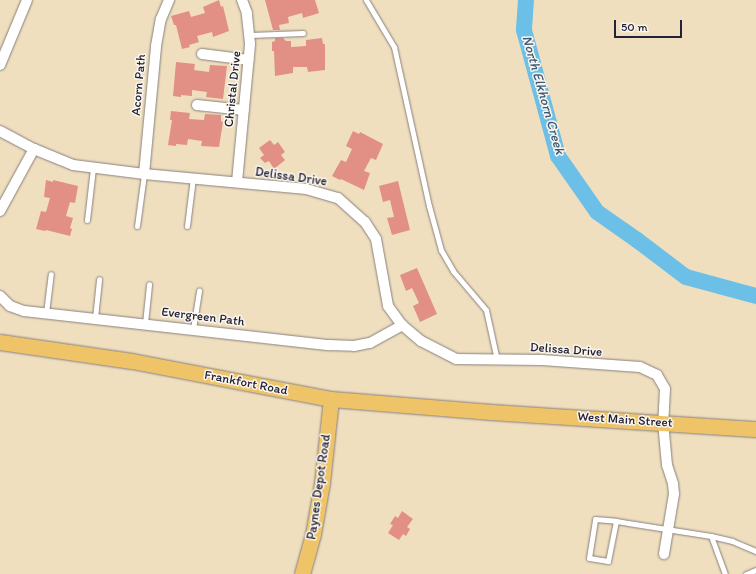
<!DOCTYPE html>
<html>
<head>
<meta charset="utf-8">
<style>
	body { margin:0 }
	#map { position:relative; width:756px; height:574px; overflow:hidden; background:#f0dfbf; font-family:Itim,sans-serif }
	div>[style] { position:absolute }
	.river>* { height:16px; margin:-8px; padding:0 8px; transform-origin:8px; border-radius:8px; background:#6cc0e8 }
	.building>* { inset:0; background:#e28f86 }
	.roads { filter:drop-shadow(0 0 1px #89807d) drop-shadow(0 0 1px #89807d) }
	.service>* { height:5px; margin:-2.5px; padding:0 2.5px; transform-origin:2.5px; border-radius:2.5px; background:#fff }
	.minor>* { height:10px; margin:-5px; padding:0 5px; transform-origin:5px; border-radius:5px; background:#fff }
	.primary>* { height:15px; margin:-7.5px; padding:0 7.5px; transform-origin:7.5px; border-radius:7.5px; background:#efc469 }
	span { translate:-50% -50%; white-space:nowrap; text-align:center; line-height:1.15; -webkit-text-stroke:3px #fbf7ec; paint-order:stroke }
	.street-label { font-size:13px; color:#22223b }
	.water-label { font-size:14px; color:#3c5978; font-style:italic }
	.scale { position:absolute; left:614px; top:20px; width:68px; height:18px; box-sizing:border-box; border:2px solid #22223b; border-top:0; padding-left:5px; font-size:12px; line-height:14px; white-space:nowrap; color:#22223b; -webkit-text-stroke:3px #fbf7ec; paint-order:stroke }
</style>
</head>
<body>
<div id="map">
	<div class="river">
		<div style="left:526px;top:0;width:30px;rotate:94deg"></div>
		<div style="left:524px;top:30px;width:131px;rotate:74.9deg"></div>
		<div style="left:558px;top:156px;width:68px;rotate:55.1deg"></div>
		<div style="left:597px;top:212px;width:49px;rotate:35deg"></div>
		<div style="left:637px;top:240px;width:61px;rotate:37.1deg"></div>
		<div style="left:686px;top:277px;width:73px;rotate:15.2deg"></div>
	</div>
	<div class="building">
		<div style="clip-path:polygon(219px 0,221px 7px,223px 6px,229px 31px,213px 37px,212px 32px,197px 36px,199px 42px,189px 45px,190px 47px,182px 49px,176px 25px,174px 25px,171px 16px,189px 11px,191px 17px,205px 13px,203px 7px)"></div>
		<div style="clip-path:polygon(265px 0,315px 0,319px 13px,303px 18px,302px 13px,288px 17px,289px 23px,279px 25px,280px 30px,273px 30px)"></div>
		<div style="clip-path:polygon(275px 38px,283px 38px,286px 41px,291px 41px,291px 47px,306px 46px,306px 40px,322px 38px,323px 44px,325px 44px,325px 70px,308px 72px,307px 67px,293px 67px,293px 73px,275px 76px,274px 51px,272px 51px,272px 42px,275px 41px)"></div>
		<div style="clip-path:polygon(176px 62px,195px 64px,194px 70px,209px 72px,210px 65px,227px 66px,223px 99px,206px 97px,207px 92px,192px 90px,192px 96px,181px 95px,181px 97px,173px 96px)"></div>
		<div style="clip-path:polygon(171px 111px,190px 113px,189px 119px,204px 120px,205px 114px,221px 115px,221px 121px,223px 122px,219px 147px,201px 146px,202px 141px,188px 139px,187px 145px,176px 144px,176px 146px,168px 145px,172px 120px,170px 120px)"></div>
		<div style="clip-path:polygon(353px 131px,359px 134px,360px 132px,383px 144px,376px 160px,371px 158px,364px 171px,370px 173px,364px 190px,341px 179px,340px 180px,332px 176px,341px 160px,346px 162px,352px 149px,346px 146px)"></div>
		<div style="clip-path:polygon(270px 140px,274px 145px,278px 142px,285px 152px,281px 155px,285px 160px,274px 169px,269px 161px,265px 163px,260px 158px,264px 155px,259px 148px)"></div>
		<div style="clip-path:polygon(46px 180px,53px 182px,53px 180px,78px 186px,75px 203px,70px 202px,66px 216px,73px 218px,70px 228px,72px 229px,70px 236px,46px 230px,45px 231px,36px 229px,41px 211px,46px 212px,50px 198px,44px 197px)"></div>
		<div style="clip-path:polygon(398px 181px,410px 230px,392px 235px,387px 218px,394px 217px,390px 200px,383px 202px,379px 186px)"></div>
		<div style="clip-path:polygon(417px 268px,437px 314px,420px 322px,413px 306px,419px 303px,412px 288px,406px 291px,400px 275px)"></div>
		<div style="clip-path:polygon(402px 511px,413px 519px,407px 527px,410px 529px,406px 536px,403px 534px,399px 540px,388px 533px,393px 525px,390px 524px,395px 516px,398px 518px)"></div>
	</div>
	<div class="roads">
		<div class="service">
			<div style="left:366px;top:0;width:55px;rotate:59.2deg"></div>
			<div style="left:394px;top:47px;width:163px;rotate:77.6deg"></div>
			<div style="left:429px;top:206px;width:46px;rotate:74.7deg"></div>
			<div style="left:441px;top:250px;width:24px;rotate:60deg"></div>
			<div style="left:453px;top:271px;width:51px;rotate:49.8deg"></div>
			<div style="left:486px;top:310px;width:51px;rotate:77.6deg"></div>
			<div style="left:250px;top:35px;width:53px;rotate:-2.2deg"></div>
			<div style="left:87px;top:220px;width:52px;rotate:-83.4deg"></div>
			<div style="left:137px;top:226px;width:52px;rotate:-82.3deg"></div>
			<div style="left:187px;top:226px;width:48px;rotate:-82.9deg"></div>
			<div style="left:46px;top:313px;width:39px;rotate:-83deg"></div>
			<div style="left:95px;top:318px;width:39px;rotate:-84deg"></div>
			<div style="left:145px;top:323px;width:39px;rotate:-84deg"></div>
			<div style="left:193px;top:329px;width:39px;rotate:-81deg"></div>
			<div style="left:616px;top:521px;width:41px;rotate:101.3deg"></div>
			<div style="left:608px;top:561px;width:19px;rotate:-171deg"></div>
			<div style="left:589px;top:558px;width:39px;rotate:-81deg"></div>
			<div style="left:595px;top:519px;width:21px;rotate:5deg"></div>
			<div style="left:616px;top:521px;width:12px;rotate:9deg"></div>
			<div style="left:628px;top:523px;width:84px;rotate:8.9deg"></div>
			<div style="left:711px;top:536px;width:22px;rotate:13deg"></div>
			<div style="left:732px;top:541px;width:26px;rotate:23deg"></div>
			<div style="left:711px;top:536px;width:40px;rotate:69.8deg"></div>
			<div style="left:746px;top:574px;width:11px;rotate:-22deg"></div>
		</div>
		<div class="minor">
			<div style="left:202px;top:54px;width:47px;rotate:7.3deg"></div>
			<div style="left:0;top:65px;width:70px;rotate:-67.4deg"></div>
			<div style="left:197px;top:105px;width:47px;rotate:6.1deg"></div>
			<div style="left:0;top:131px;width:38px;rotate:28deg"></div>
			<div style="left:34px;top:149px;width:42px;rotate:22.3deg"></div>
			<div style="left:73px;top:165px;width:72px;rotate:7.2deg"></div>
			<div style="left:144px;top:174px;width:163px;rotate:5.3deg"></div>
			<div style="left:306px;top:189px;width:33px;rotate:16deg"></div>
			<div style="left:338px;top:198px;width:36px;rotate:42deg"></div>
			<div style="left:365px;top:222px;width:20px;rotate:57deg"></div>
			<div style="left:376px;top:239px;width:68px;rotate:79.8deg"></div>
			<div style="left:388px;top:306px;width:24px;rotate:54deg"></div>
			<div style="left:402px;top:325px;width:25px;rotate:40deg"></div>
			<div style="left:421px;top:341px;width:39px;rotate:27deg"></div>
			<div style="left:456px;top:359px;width:86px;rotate:0.7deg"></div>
			<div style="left:542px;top:360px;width:98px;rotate:4.1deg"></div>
			<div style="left:640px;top:367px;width:19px;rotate:25deg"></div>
			<div style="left:657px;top:375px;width:16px;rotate:60deg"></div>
			<div style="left:665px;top:389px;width:33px;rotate:93deg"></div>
			<div style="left:663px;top:422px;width:43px;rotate:84.7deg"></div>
			<div style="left:667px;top:465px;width:20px;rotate:72deg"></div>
			<div style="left:673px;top:484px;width:10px;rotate:84deg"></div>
			<div style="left:674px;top:494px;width:61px;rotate:99.5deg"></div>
			<div style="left:144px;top:174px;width:129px;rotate:-84.6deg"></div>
			<div style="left:156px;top:46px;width:27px;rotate:-80deg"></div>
			<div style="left:161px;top:19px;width:21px;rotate:-67deg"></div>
			<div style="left:237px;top:182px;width:139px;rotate:-84.6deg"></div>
			<div style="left:250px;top:44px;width:31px;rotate:-96deg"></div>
			<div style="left:247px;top:13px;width:14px;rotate:-111deg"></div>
			<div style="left:0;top:211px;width:71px;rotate:-61.3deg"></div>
			<div style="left:0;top:296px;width:14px;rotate:45deg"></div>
			<div style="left:10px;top:306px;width:15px;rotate:20deg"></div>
			<div style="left:24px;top:311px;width:307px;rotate:6.4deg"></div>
			<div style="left:329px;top:345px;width:25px;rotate:2deg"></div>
			<div style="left:354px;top:346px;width:16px;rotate:-11deg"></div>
			<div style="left:370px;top:343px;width:37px;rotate:-29deg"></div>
		</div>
		<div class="primary">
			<div style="left:0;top:342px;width:133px;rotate:8.2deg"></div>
			<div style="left:132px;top:361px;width:203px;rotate:10.8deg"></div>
			<div style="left:331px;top:399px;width:161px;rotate:4.6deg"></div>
			<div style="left:491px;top:412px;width:266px;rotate:3.7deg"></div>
			<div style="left:302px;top:574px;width:41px;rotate:-74.6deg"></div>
			<div style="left:313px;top:534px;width:52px;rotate:-80deg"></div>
			<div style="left:322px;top:483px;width:84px;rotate:-83.9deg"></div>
		</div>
	</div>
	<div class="street-label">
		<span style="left:139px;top:85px;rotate:-85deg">Acorn Path</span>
		<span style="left:233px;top:89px;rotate:-84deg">Christal Drive</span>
		<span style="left:291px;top:177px;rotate:8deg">Delissa Drive</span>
		<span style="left:203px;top:317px;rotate:7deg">Evergreen Path</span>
		<span style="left:566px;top:350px;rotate:4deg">Delissa Drive</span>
		<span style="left:246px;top:383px;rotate:11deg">Frankfort Road</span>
		<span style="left:625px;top:420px;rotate:4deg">West Main Street</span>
		<span style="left:319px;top:487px;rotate:-82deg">Paynes Depot Road</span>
	</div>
	<div class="water-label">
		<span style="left:543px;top:95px;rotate:74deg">North Elkhorn Creek</span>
	</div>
	<div class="scale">50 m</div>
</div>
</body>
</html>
